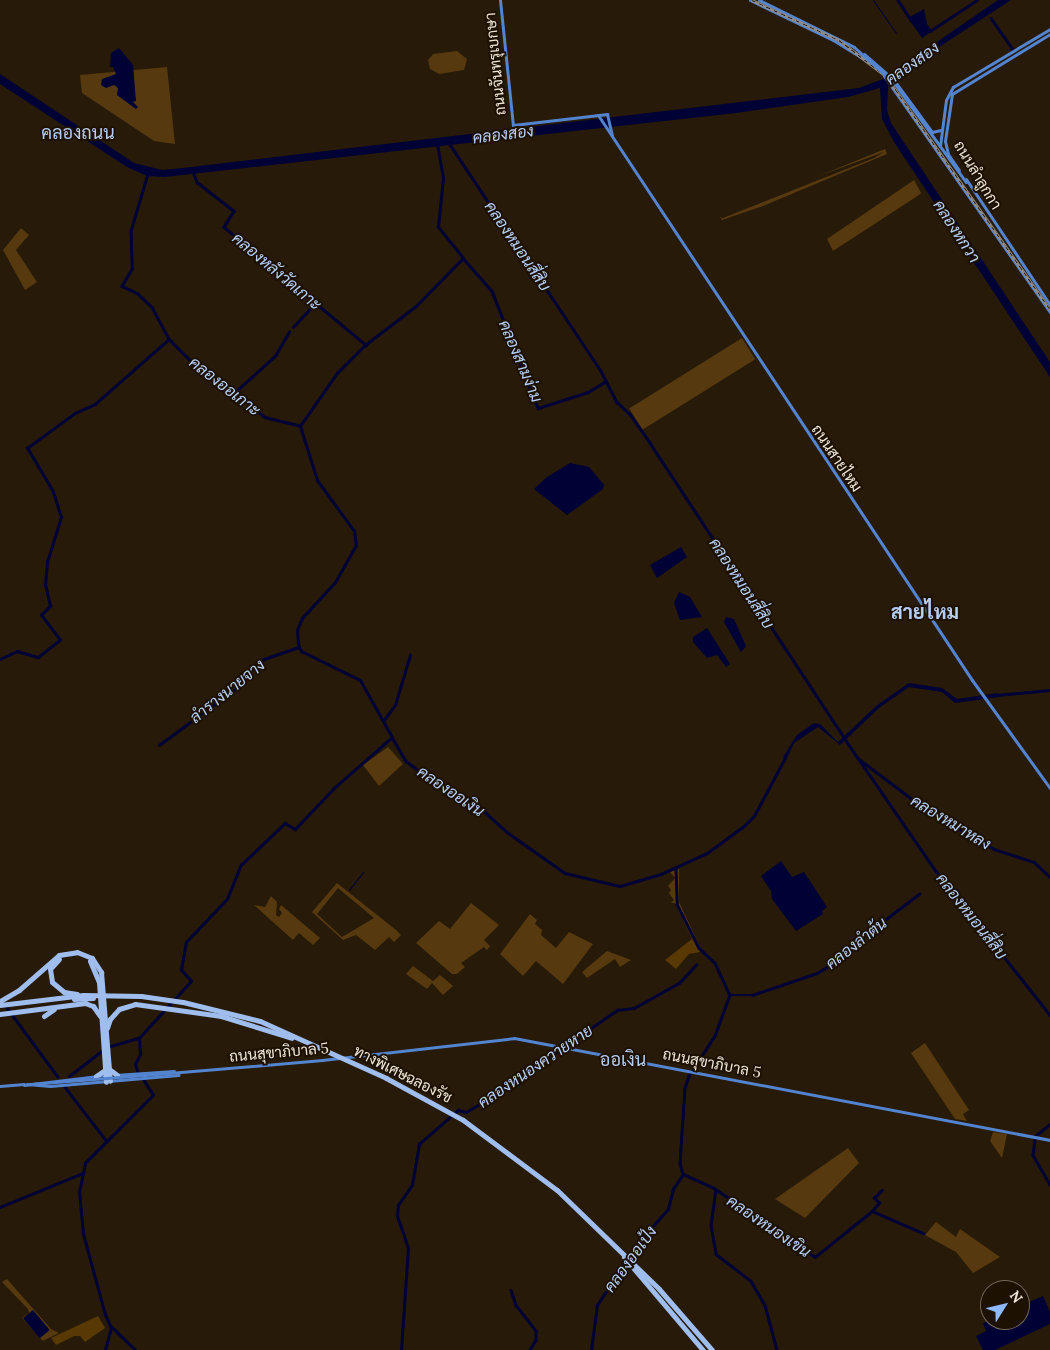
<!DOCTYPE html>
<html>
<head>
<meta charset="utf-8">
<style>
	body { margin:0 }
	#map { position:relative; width:1050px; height:1350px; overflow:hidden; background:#271a08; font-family:Lora,Sarabun,serif }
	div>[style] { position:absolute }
	.green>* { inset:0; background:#56390e; transform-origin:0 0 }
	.forest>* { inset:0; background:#583803 }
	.water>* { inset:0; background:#000135; transform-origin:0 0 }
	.stream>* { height:1px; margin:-0.5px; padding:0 0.5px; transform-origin:0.5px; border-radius:0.5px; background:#000135 }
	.canal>* { height:2.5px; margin:-1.25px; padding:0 1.25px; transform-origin:1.25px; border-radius:1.25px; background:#000135 }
	.river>* { height:3px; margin:-1.5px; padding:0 1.5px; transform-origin:1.5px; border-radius:1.5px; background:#000135 }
	.secondary>* { height:3px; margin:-1.5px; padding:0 1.5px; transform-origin:1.5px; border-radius:1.5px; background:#5384d0 }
	.motorway>* { height:5px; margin:-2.5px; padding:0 2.5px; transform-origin:2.5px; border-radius:2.5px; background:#9fbded }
	.rail>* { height:3px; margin-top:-1.5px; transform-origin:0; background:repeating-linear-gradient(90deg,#1d1102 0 4px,#978c7e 0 8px); box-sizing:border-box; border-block:1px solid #978c7e }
	.secondary-bridge>* { height:3px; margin:-1.5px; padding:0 1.5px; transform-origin:1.5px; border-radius:1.5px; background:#5384d0 }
	.motorway-bridge>* { height:5px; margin:-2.5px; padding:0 2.5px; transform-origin:2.5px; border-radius:2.5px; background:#9fbded }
	span { translate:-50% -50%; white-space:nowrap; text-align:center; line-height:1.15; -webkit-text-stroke:4px #1d1102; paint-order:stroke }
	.street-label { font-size:15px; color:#efe6db }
	.water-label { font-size:16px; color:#b6d0f9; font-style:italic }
	.quarter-label { font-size:18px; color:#b5cdf3 }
	.district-label { font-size:20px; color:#b5cdf3; font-weight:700 }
	.north { position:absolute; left:980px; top:1280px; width:50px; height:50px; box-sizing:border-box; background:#1d1102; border:1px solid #716659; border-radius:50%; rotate:54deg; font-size:14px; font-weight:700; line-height:20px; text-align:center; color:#efe6db }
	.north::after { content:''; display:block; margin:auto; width:18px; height:22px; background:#8eb9fc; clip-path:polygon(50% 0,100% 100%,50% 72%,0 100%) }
</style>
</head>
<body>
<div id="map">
	<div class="green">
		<div style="clip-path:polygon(457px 51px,467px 59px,464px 70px,439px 74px,430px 69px,428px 60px,433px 54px)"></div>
		<div style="clip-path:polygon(167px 67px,175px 144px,154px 141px,82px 93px,80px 75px)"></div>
		<div style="clip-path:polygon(885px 149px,887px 154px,763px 206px,722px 220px,720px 217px,723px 218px,874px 158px,884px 152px,816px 177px)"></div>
		<div style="clip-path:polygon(914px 180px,921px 193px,919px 195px,833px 251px,827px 239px)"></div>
		<div style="clip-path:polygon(21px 228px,29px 235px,16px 250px,37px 282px,25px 290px,3px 250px)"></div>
		<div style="left:742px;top:338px;width:25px;height:133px;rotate:58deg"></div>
		<div style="clip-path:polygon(388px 747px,403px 764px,379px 786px,363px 765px)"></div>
		<div style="clip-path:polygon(679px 869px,679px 902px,700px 947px,711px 960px,694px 943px,675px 903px,671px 903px,674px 900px,669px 893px,671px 890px,668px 886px,675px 878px,670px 872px)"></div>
		<div style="clip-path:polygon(evenodd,337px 883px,396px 930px,401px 935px,394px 942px,389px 937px,375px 950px,356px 935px,343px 940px,312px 912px,337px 883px,338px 888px,374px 918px,342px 937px,317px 914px,338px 888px)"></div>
		<div style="clip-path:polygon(271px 896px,277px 902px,276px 915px,279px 917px,282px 913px,279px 909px,281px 905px,320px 938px,313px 945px,299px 933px,293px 940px,254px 905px,265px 907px)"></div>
		<div style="clip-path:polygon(471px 903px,499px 925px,484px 940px,490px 946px,487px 950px,484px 947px,461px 963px,465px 967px,457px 974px,452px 974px,416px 943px,439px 921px,450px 929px)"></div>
		<div style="clip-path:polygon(530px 914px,537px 920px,535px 924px,542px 930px,541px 935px,556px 948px,569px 932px,593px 944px,563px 984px,536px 961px,523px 976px,500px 954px)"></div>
		<div style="clip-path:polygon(607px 951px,631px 960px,620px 967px,615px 959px,587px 978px,582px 972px)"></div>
		<div style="clip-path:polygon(413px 966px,433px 981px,440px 975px,453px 986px,443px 995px,432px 983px,427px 989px,406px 974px)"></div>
		<div style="clip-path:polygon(925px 1043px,969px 1110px,963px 1114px,967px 1121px,955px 1119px,911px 1053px)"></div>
		<div style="clip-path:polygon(993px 1132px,1007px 1134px,1002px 1158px,990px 1141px)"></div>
		<div style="clip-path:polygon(848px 1148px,859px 1163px,805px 1218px,775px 1199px)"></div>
		<div style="clip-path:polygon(936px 1222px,956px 1237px,960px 1229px,1000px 1257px,973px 1273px,956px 1252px,925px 1235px)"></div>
		<div style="clip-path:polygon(7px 1279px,51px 1329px,59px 1333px,43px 1341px,22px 1318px,29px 1313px,28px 1309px,2px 1282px)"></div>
	</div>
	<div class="forest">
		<div style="clip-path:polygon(692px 939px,700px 952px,689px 954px,676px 969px,665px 960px)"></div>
		<div style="clip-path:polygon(98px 1316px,105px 1328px,85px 1342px,80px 1336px,74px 1336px,56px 1345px,51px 1338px)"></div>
	</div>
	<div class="water">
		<div style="clip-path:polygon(998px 0,1011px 0,893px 77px,888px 87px,887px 110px,891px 123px,1050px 362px,1050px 377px,894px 142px,882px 119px,880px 88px,848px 97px,736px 113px,164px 177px,147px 176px,127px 167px,0 84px,0 74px,134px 163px,162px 170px,183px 168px,859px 88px,883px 79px)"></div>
		<div style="clip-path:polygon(924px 9px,927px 24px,932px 31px,922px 38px,908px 18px)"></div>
		<div style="clip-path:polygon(119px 48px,133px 65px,136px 101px,133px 102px,138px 107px,136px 109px,117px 95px,118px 88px,114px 85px,106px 88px,101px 85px,102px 79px,116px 74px,113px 67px,110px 67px,111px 53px)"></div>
		<div style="clip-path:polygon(570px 463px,589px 467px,604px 485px,603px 489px,567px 515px,534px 489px,547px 477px)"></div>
		<div style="clip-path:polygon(681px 547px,687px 557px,657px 578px,650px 565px)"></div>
		<div style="clip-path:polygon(679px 592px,690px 597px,702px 617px,680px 620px,674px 603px)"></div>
		<div style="clip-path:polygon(726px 617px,734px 619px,746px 646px,741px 652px,724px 622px)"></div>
		<div style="clip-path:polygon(707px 628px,730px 664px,726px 667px,717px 655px,707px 658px,693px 642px,693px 637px)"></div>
		<div style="clip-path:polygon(909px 683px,942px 688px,957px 699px,998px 693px,999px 697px,955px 703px,942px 692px,909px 687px,879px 708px,840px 745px,818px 727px,794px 743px,786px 760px,783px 757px,797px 735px,814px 723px,820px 724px,838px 742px,876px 706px)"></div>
		<div style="clip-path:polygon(781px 861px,792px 877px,804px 872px,827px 907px,822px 911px,823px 914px,796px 931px,772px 899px,771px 891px,761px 876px)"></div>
		<div style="clip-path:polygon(1043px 1296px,1050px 1312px,1050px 1324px,995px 1350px,983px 1350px,976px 1336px,986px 1331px,983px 1323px,990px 1320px,1020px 1320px,1020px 1306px)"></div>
		<div style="left:33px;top:1310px;width:26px;height:13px;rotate:50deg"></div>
	</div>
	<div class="stream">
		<div style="left:873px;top:0;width:40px;rotate:55.1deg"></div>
		<div style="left:349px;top:890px;width:23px;rotate:-52deg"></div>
	</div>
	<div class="canal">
		<div style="left:898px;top:0;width:24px;rotate:57deg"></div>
		<div style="left:991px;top:18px;width:39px;rotate:55deg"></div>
		<div style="left:930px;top:31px;width:56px;rotate:-33.4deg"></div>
		<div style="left:449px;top:143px;width:274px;rotate:56.3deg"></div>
		<div style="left:601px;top:371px;width:35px;rotate:63deg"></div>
		<div style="left:617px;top:402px;width:18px;rotate:43deg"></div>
		<div style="left:630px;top:414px;width:35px;rotate:55deg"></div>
		<div style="left:650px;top:443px;width:377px;rotate:56.6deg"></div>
		<div style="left:858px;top:758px;width:137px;rotate:55.4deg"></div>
		<div style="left:936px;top:871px;width:184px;rotate:51.6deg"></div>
		<div style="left:148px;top:174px;width:59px;rotate:106.6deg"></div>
		<div style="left:131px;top:231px;width:38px;rotate:88deg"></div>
		<div style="left:132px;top:269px;width:20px;rotate:120deg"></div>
		<div style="left:122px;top:286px;width:17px;rotate:25deg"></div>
		<div style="left:137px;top:293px;width:21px;rotate:43deg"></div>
		<div style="left:152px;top:307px;width:36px;rotate:62deg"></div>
		<div style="left:169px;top:339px;width:42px;rotate:45deg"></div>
		<div style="left:199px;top:369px;width:43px;rotate:32.6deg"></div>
		<div style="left:235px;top:392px;width:39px;rotate:40deg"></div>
		<div style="left:265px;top:417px;width:36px;rotate:14deg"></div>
		<div style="left:300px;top:426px;width:65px;rotate:-55.1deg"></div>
		<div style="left:337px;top:373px;width:40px;rotate:-45deg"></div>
		<div style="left:365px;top:345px;width:64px;rotate:-37.4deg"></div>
		<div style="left:416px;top:306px;width:67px;rotate:-45.6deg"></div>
		<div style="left:463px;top:258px;width:40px;rotate:-129deg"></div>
		<div style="left:438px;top:227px;width:49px;rotate:-84.2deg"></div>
		<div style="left:443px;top:178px;width:34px;rotate:-100deg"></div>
		<div style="left:194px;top:174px;width:9px;rotate:69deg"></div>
		<div style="left:197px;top:182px;width:47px;rotate:38.1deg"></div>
		<div style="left:234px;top:211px;width:19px;rotate:122deg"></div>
		<div style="left:224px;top:227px;width:185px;rotate:39.7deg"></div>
		<div style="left:463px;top:258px;width:44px;rotate:48.7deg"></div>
		<div style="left:492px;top:291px;width:126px;rotate:68.5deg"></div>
		<div style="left:538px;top:408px;width:52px;rotate:-17.7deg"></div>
		<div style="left:588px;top:392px;width:21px;rotate:-31deg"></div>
		<div style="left:293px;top:327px;width:33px;rotate:-47deg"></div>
		<div style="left:235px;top:392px;width:54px;rotate:-42deg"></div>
		<div style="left:275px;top:356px;width:28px;rotate:-60deg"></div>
		<div style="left:0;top:659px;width:19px;rotate:-25deg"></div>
		<div style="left:17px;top:651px;width:22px;rotate:16deg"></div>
		<div style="left:38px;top:657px;width:28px;rotate:-38deg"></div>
		<div style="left:60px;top:640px;width:31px;rotate:-127deg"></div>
		<div style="left:41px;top:615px;width:13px;rotate:-45deg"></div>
		<div style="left:50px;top:606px;width:22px;rotate:-103deg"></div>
		<div style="left:45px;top:585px;width:23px;rotate:-85deg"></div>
		<div style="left:47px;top:562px;width:47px;rotate:-72.7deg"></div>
		<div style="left:61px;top:517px;width:28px;rotate:-108deg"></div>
		<div style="left:52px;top:490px;width:49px;rotate:-120.8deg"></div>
		<div style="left:27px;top:448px;width:59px;rotate:-36.1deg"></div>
		<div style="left:75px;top:413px;width:22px;rotate:-24deg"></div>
		<div style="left:95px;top:404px;width:98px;rotate:-41.3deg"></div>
		<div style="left:997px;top:695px;width:53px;rotate:-5.4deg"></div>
		<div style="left:384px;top:720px;width:19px;rotate:-54deg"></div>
		<div style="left:395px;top:705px;width:52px;rotate:-73.3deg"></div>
		<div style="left:159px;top:745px;width:93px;rotate:-36.3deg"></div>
		<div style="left:234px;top:690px;width:22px;rotate:-56deg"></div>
		<div style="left:246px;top:672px;width:22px;rotate:-36deg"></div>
		<div style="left:264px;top:659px;width:37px;rotate:-19deg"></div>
		<div style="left:859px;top:759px;width:71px;rotate:37deg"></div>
		<div style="left:916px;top:802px;width:27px;rotate:27deg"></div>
		<div style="left:940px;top:814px;width:35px;rotate:37deg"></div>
		<div style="left:968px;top:835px;width:30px;rotate:28deg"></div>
		<div style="left:994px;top:849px;width:42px;rotate:18deg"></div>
		<div style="left:1034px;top:862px;width:22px;rotate:43deg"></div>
		<div style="left:676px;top:868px;width:36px;rotate:88deg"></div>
		<div style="left:677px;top:904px;width:49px;rotate:63.4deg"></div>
		<div style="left:699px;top:948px;width:22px;rotate:43deg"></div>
		<div style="left:715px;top:963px;width:35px;rotate:65deg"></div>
		<div style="left:730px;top:995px;width:44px;rotate:110.1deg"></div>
		<div style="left:715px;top:1036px;width:48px;rotate:123deg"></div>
		<div style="left:689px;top:1076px;width:13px;rotate:108deg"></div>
		<div style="left:685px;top:1088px;width:75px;rotate:93.8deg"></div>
		<div style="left:680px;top:1163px;width:11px;rotate:75deg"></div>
		<div style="left:683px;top:1174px;width:34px;rotate:24deg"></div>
		<div style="left:714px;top:1188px;width:122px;rotate:34.3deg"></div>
		<div style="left:815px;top:1257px;width:73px;rotate:-38.9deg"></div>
		<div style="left:872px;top:1211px;width:56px;rotate:23.3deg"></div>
		<div style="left:730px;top:995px;width:22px"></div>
		<div style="left:752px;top:995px;width:69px;rotate:-18.7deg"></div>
		<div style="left:817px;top:973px;width:23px;rotate:-31deg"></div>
		<div style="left:837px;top:961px;width:28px;rotate:-45deg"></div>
		<div style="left:857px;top:941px;width:78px;rotate:-37.2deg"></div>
		<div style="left:5px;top:1005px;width:89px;rotate:53.6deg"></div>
		<div style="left:107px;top:1047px;width:33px;rotate:-16deg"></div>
		<div style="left:139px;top:1038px;width:77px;rotate:-47.6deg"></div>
		<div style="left:191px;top:981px;width:15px;rotate:-132deg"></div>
		<div style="left:181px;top:970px;width:28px;rotate:-80deg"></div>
		<div style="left:186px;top:942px;width:59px;rotate:-46.4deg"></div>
		<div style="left:227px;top:899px;width:37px;rotate:-68deg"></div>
		<div style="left:241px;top:865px;width:61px;rotate:-43.7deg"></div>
		<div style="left:285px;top:823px;width:12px;rotate:31deg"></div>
		<div style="left:295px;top:829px;width:57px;rotate:-46.4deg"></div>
		<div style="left:334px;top:788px;width:77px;rotate:-41.3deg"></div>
		<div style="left:392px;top:737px;width:28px;rotate:60deg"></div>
		<div style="left:406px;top:761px;width:30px;rotate:37deg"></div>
		<div style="left:430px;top:779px;width:52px;rotate:28.5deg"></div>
		<div style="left:476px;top:804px;width:42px;rotate:42.1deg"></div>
		<div style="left:507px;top:832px;width:71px;rotate:35.3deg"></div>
		<div style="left:565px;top:873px;width:57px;rotate:13.3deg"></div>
		<div style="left:620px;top:886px;width:43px;rotate:-16.3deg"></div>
		<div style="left:661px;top:874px;width:51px;rotate:-24.5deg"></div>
		<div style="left:707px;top:853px;width:46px;rotate:-36.1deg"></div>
		<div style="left:744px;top:826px;width:14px;rotate:-45deg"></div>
		<div style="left:754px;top:816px;width:66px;rotate:-61.9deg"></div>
		<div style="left:138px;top:1074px;width:10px;rotate:-107deg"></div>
		<div style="left:135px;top:1064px;width:11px;rotate:-63deg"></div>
		<div style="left:140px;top:1054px;width:16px;rotate:-94deg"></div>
		<div style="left:69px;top:1076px;width:43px;rotate:-37.4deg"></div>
		<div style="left:65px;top:1087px;width:67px;rotate:52.3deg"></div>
		<div style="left:1036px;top:1135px;width:18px;rotate:-38deg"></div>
		<div style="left:1035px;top:1139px;width:16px;rotate:97deg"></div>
		<div style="left:1033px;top:1155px;width:34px;rotate:60deg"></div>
		<div style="left:716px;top:1190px;width:35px;rotate:98deg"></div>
		<div style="left:711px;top:1225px;width:29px;rotate:80deg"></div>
		<div style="left:716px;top:1254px;width:44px;rotate:37.6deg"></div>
		<div style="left:751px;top:1281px;width:28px;rotate:60deg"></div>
		<div style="left:765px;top:1305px;width:47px;rotate:75.1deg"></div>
		<div style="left:0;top:1207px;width:90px;rotate:-22.3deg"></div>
		<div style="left:872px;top:1211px;width:11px;rotate:-49deg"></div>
		<div style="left:879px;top:1203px;width:7px;rotate:-135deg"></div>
		<div style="left:874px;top:1198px;width:11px;rotate:-45deg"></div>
		<div style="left:511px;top:1290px;width:16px;rotate:72deg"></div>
		<div style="left:516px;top:1305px;width:33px;rotate:52deg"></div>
		<div style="left:536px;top:1331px;width:9px;rotate:90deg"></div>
		<div style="left:536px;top:1340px;width:12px;rotate:121deg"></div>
		<div style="left:105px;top:1350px;width:23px;rotate:-75deg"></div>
		<div style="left:135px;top:1350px;width:35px;rotate:-136deg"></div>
		<div style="left:110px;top:1326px;width:12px;rotate:-114deg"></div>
		<div style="left:105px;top:1315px;width:84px;rotate:-105.2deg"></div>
		<div style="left:83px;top:1234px;width:42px;rotate:-95.4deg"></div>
		<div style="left:79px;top:1192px;width:30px;rotate:-78deg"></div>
		<div style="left:85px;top:1163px;width:96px;rotate:-45deg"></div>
		<div style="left:153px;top:1095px;width:20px;rotate:-123deg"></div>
		<div style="left:401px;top:1350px;width:102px;rotate:-86.1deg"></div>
		<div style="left:408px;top:1248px;width:34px;rotate:-109deg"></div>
		<div style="left:397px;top:1216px;width:11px;rotate:-85deg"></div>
		<div style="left:398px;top:1205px;width:24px;rotate:-55deg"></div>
		<div style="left:412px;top:1185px;width:42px;rotate:-80.3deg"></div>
		<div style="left:419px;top:1144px;width:52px;rotate:-41.1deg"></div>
		<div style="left:458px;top:1110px;width:8px;rotate:14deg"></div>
		<div style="left:466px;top:1112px;width:28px;rotate:-30deg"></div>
		<div style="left:490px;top:1098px;width:155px;rotate:-34.7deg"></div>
		<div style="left:617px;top:1010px;width:17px;rotate:-7deg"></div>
		<div style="left:634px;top:1008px;width:51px;rotate:-29.1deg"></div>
		<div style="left:679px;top:983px;width:25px;rotate:-47deg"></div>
		<div style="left:591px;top:1350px;width:45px;rotate:-82.4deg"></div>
		<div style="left:597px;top:1305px;width:81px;rotate:-56.1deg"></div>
		<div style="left:642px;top:1238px;width:39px;rotate:-48deg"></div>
		<div style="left:668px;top:1209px;width:21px;rotate:-76deg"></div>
		<div style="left:673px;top:1189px;width:18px;rotate:-56deg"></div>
	</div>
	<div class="river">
		<div style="left:300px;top:426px;width:57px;rotate:72.5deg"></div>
		<div style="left:317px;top:480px;width:63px;rotate:54deg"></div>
		<div style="left:354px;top:531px;width:14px;rotate:82deg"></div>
		<div style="left:356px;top:545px;width:43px;rotate:119.6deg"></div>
		<div style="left:335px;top:582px;width:49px;rotate:132.5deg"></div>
		<div style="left:302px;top:618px;width:13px;rotate:113deg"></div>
		<div style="left:297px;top:630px;width:14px;rotate:86deg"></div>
		<div style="left:298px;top:644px;width:8px;rotate:67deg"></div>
		<div style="left:301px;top:651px;width:66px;rotate:26.2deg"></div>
		<div style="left:360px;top:680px;width:65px;rotate:60.7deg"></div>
	</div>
	<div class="secondary">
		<div style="left:500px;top:0;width:126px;rotate:84.1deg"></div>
		<div style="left:513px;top:125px;width:95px;rotate:-6.7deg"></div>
		<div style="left:607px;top:114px;width:22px;rotate:77deg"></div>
		<div style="left:750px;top:0;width:92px;rotate:25.7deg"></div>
		<div style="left:833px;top:40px;width:42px;rotate:31.4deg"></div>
		<div style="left:759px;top:0;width:106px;rotate:26.3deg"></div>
		<div style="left:864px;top:54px;width:38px;rotate:41deg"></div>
		<div style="left:893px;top:79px;width:66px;rotate:53.7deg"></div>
		<div style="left:932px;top:132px;width:9px;rotate:-13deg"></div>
		<div style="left:884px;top:76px;width:289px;rotate:54.9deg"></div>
		<div style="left:598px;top:115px;width:678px;rotate:56.5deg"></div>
		<div style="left:972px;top:680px;width:133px;rotate:54.2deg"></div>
		<div style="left:940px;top:146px;width:46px;rotate:-82.6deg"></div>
		<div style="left:946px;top:100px;width:15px;rotate:-62deg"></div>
		<div style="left:953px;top:87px;width:113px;rotate:-30.9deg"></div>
		<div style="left:959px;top:170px;width:19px;rotate:-125deg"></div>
		<div style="left:948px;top:154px;width:13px;rotate:-103deg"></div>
		<div style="left:945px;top:141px;width:48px;rotate:-81.5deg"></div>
		<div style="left:952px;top:94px;width:115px;rotate:-31.5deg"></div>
		<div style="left:966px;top:179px;width:151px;rotate:56.3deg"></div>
		<div style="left:115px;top:1075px;width:59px;rotate:-3.9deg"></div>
		<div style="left:145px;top:1075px;width:178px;rotate:-4.8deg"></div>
		<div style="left:322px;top:1060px;width:193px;rotate:-6.5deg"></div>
		<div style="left:514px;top:1038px;width:546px;rotate:10.77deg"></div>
		<div style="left:27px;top:1084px;width:23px;rotate:5deg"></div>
		<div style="left:50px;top:1086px;width:129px;rotate:-4.9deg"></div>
		<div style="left:24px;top:1085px;width:83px;rotate:-7deg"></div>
		<div style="left:0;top:1086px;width:24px;rotate:-5deg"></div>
	</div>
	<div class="motorway">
		<div style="left:59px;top:959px;width:13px;rotate:132deg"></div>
		<div style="left:50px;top:969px;width:13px;rotate:81deg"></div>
		<div style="left:52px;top:982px;width:16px;rotate:40deg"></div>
		<div style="left:64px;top:992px;width:13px;rotate:9deg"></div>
		<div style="left:90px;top:961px;width:23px;rotate:67deg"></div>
		<div style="left:99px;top:982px;width:100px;rotate:86deg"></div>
		<div style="left:0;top:1001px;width:22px;rotate:-30deg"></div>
		<div style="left:19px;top:990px;width:53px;rotate:-41.2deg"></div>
		<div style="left:59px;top:955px;width:18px;rotate:-9deg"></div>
		<div style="left:77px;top:952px;width:16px;rotate:22deg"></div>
		<div style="left:92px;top:958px;width:17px;rotate:57deg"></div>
		<div style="left:101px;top:972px;width:109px;rotate:85.3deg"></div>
		<div style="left:0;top:1014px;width:86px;rotate:-7.4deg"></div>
		<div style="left:85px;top:1003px;width:9px;rotate:21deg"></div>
		<div style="left:93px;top:1006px;width:12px;rotate:55deg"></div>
		<div style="left:44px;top:1016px;width:12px;rotate:-35deg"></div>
		<div style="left:107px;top:1028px;width:9px;rotate:-72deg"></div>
		<div style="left:110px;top:1019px;width:13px;rotate:-48deg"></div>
		<div style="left:119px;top:1009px;width:17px;rotate:-17deg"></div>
		<div style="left:135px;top:1004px;width:87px;rotate:7.9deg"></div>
		<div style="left:221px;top:1016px;width:74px;rotate:17.2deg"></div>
		<div style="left:109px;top:1069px;width:10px;rotate:37deg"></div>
		<div style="left:96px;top:1076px;width:11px;rotate:-34deg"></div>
	</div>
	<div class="rail">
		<div style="left:752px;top:0;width:96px;rotate:24.7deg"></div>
		<div style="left:839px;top:40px;width:59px;rotate:37.5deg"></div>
		<div style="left:886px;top:76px;width:285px;rotate:54.9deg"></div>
	</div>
	<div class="secondary-bridge">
		<div style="left:854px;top:47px;width:55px;rotate:42.1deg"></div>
		<div style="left:895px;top:84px;width:121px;rotate:54.1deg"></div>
		<div style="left:30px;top:1084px;width:115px;rotate:-4.5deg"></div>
	</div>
	<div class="motorway-bridge">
		<div style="left:74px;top:999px;width:19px;rotate:-3deg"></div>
		<div style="left:0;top:1005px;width:84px;rotate:-6.9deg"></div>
		<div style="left:83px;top:995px;width:58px;rotate:1deg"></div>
		<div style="left:141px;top:996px;width:42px;rotate:8.1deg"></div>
		<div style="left:183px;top:1002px;width:79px;rotate:13.9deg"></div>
		<div style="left:260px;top:1021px;width:138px;rotate:24.3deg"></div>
		<div style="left:386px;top:1078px;width:88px;rotate:28.6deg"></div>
		<div style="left:463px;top:1120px;width:117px;rotate:36.7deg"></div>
		<div style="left:557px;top:1190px;width:142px;rotate:44.1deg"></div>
		<div style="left:659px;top:1289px;width:81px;rotate:49deg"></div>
		<div style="left:624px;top:1257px;width:122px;rotate:49.7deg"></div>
	</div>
	<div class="street-label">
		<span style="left:495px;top:64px;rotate:-96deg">ถนนจันทรุเบกษา</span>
		<span style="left:978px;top:175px;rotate:59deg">ถนนลำลูกกา</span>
		<span style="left:837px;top:458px;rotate:56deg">ถนนสายไหม</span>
		<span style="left:279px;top:1052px;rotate:-5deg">ถนนสุขาภิบาล 5</span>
		<span style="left:712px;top:1063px;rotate:11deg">ถนนสุขาภิบาล 5</span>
		<span style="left:403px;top:1074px;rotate:27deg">ทางพิเศษฉลองรัช</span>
	</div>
	<div class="water-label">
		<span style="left:912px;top:63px;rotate:-35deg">คลองสอง</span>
		<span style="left:503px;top:134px;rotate:-7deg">คลองสอง</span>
		<span style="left:957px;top:231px;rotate:57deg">คลองหกวา</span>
		<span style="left:518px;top:246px;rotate:56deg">คลองหมอนสี่สิบ</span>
		<span style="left:277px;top:271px;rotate:40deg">คลองหลังวัดเกาะ</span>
		<span style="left:521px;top:361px;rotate:67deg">คลองสามง่าม</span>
		<span style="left:225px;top:386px;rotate:38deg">คลองออเกาะ</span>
		<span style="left:742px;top:583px;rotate:57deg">คลองหมอนสี่สิบ</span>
		<span style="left:227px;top:691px;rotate:-39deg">ลำรางนายจาง</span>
		<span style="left:451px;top:791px;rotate:34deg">คลองออเงิน</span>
		<span style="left:951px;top:822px;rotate:31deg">คลองหมาหลง</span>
		<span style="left:972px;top:916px;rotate:52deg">คลองหมอนสี่สิบ</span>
		<span style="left:856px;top:943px;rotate:-38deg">คลองลำต้น</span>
		<span style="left:535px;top:1066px;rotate:-34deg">คลองหนองควายหาย</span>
		<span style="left:769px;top:1226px;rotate:34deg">คลองหนองเขิน</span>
		<span style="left:630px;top:1259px;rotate:-54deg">คลองออเป้ง</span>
	</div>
	<div class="quarter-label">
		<span style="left:78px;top:133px">คลองถนน</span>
		<span style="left:623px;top:1060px">ออเงิน</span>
	</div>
	<div class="district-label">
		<span style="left:925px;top:611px">สายไหม</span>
	</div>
	<div class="north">N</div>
</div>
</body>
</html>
